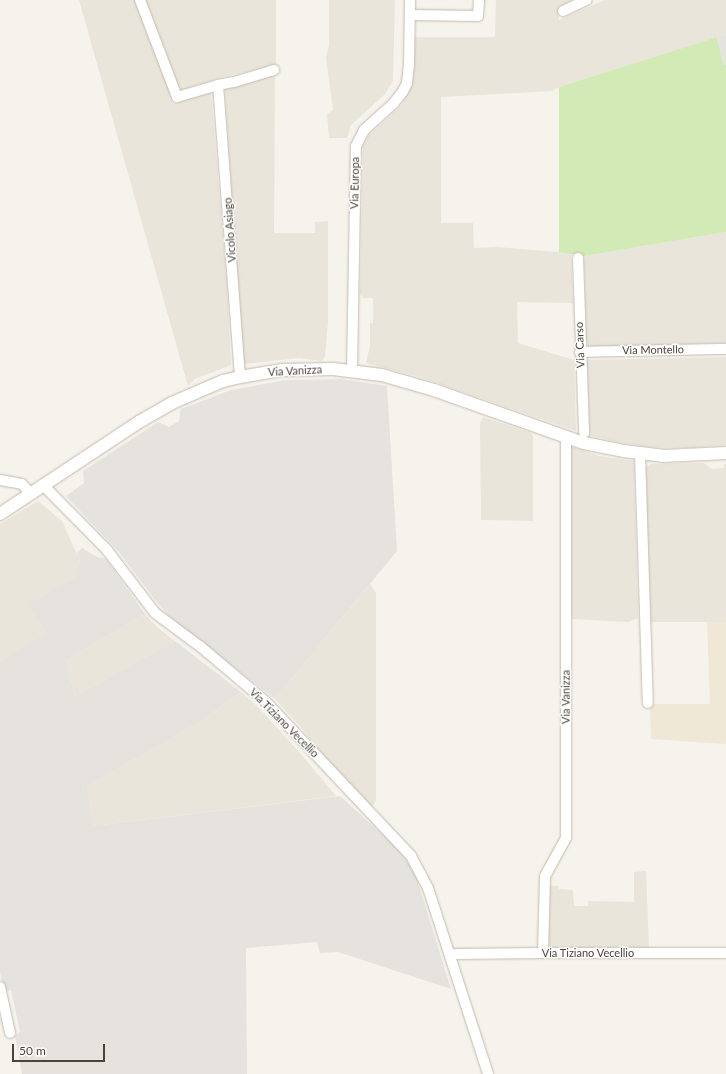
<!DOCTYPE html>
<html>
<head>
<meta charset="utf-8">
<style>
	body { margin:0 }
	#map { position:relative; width:726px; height:1074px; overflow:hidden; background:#f6f3ec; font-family:Lato,sans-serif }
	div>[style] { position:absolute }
	.residential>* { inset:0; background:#eae5da }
	.industrial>* { inset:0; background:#e6e2dd }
	.education>* { inset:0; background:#efe8d6 }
	.green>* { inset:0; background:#d2eab5 }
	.parking>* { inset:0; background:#e5e3e0 }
	.roads { filter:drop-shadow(0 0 1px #c2bbae) drop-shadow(0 0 1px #c2bbae) }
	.minor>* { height:10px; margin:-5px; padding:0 5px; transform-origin:5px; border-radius:5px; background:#fff }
	.tertiary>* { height:12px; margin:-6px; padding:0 6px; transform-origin:6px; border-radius:6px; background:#fff }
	span { translate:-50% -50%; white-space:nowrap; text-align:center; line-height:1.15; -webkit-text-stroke:3px #fff; paint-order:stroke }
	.street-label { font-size:11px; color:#4b4439 }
	.scale { position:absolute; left:12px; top:1044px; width:93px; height:18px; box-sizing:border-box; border:2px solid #4b4439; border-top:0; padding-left:5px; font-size:12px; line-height:14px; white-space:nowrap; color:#4b4439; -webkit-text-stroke:3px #fff; paint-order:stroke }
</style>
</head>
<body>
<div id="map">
	<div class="residential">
		<div style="clip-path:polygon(79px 0,276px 0,276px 65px,222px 77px,170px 94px,173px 104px,211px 92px,227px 287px,231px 365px,195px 379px,188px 386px)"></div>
		<div style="clip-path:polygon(329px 0,395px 0,393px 81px,385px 94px,351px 125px,347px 138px,329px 138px,327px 114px,333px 110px,326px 58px,329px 45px)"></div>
		<div style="clip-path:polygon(496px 0,574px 0,558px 7px,559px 20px,605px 0,726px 0,726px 34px,717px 37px,559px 87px,552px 91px,441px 97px,441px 223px,473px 223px,474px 248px,496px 247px,571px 253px,573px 303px,517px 302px,518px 343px,574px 360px,576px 431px,420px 377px,366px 363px,370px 346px,370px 323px,373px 323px,373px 298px,363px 298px,360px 294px,363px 146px,369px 135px,402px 105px,410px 83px,414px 37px,495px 37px)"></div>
		<div style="clip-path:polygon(275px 74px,274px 233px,315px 233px,315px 222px,328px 221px,328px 323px,325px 356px,322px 361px,299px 358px,244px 364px,237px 294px,225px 89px)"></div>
		<div style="clip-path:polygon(726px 232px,726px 343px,589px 347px,586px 340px,584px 256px)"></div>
		<div style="clip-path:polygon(726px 357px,726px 445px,688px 448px,650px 447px,616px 442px,589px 435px,587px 360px)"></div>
		<div style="clip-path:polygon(483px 417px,531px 433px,533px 436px,533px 521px,481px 520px,480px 423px)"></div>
		<div style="clip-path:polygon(570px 446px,599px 456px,634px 461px,638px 618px,629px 622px,571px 619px)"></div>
		<div style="clip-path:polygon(704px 463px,712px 469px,724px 468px,724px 464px,726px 464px,726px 622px,646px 622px,643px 470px,651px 464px)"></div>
		<div style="clip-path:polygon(38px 501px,62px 521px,80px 561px,74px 578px,30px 604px,48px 633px,0 662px,0 524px)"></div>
		<div style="clip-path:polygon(370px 584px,376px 593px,376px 800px,370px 810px,313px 745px,307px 734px,275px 699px)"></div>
		<div style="clip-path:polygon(145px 614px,157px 627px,175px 641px,75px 696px,66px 660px)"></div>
		<div style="clip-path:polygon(241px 692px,258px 707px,300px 753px,336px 796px,93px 826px,87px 786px,198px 723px)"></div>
		<div style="clip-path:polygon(646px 871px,649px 949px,631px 947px,548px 949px,546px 886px,558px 886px,559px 889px,573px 890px,574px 906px,588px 906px,588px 901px,634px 902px,634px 872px)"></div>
	</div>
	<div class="industrial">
		<div style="clip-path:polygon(340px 379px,387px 386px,397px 551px,275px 699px,170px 617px,155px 600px,119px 552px,66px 496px,84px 483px,83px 471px,158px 422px,169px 427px,179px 421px,181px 409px,231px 390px,286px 380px)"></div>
		<div style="clip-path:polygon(82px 548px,97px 557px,106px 559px,145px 614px,66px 660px,75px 696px,175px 641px,241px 692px,198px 723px,87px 786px,93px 826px,340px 796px,396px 847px,415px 873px,451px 989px,338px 952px,320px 953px,317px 942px,246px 948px,247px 1074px,22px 1074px,15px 1036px,20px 1032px,11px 990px,4px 992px,0 972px,0 662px,47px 633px,29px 604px,74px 578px,80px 561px,77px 553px)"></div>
	</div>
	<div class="education">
		<div style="clip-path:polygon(707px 622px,726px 622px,726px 744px,651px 739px,650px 704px,710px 704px)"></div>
	</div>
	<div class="green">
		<div style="clip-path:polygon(717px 37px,724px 65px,726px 65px,726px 232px,584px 256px,559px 252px,559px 87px)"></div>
	</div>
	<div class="parking">
		<div style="clip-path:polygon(726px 34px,726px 65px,724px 65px,717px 37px)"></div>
	</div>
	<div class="roads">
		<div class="minor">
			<div style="left:140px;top:0;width:104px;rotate:69.1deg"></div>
			<div style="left:177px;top:97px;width:43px;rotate:-16.3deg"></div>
			<div style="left:563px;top:11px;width:26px;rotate:-25deg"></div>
			<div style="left:410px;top:15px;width:68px;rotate:0.8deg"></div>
			<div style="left:478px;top:16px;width:16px;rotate:-86deg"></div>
			<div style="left:578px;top:258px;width:175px;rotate:88deg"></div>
			<div style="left:580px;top:352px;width:146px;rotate:-1.2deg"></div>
			<div style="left:352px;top:371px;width:225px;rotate:-89deg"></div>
			<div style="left:356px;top:146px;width:18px;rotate:-63deg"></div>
			<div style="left:364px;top:130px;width:39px;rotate:-42deg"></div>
			<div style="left:393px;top:104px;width:16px;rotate:-52deg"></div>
			<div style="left:403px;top:91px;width:9px;rotate:-63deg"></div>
			<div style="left:407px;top:83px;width:18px;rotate:-84deg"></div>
			<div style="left:409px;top:65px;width:65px;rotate:-89.1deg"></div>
			<div style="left:240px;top:377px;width:293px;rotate:-94.3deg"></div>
			<div style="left:218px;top:85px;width:16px;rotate:-11deg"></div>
			<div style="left:234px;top:82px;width:42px;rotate:-16.7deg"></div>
			<div style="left:640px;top:454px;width:249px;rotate:88.2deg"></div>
			<div style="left:0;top:480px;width:22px;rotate:10deg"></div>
			<div style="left:22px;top:484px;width:13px;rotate:48deg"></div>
			<div style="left:43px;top:485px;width:91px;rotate:45.4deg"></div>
			<div style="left:107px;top:550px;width:79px;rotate:52.7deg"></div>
			<div style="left:155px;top:613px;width:57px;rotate:36.5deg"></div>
			<div style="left:201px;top:647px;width:85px;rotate:40.2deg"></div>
			<div style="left:266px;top:702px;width:212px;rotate:46.7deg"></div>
			<div style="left:411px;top:856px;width:36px;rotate:62deg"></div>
			<div style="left:428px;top:888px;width:195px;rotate:72.1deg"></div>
			<div style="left:543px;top:953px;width:77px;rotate:-88.5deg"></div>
			<div style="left:545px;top:876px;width:43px;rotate:-61.1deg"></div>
			<div style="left:566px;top:838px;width:401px;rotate:-90deg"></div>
			<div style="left:450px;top:956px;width:4px;rotate:-27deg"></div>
			<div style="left:454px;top:954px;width:89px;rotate:-0.6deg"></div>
			<div style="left:543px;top:953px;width:183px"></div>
			<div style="left:0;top:987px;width:47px;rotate:77.7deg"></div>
		</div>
		<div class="tertiary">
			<div style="left:0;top:514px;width:167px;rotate:-33.5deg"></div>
			<div style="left:139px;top:422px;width:38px;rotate:-30deg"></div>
			<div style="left:172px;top:403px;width:56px;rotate:-23.3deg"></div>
			<div style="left:223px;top:381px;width:17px;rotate:-13deg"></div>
			<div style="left:240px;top:377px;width:43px;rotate:-9.5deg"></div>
			<div style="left:282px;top:370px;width:51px;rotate:-1.1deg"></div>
			<div style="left:333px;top:369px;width:49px;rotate:7deg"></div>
			<div style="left:382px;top:375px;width:54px;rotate:16.1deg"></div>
			<div style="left:434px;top:390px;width:159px;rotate:19.5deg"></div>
			<div style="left:584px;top:443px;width:41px;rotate:11.3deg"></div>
			<div style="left:624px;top:451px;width:39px;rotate:7deg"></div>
			<div style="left:663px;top:456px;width:63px;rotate:-2.7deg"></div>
		</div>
	</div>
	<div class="street-label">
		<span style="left:355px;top:183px;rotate:-89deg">Via Europa</span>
		<span style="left:230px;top:230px;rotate:-94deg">Vicolo Asiago</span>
		<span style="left:580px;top:345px;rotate:-92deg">Via Carso</span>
		<span style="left:653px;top:350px;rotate:-1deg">Via Montello</span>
		<span style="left:295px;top:371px;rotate:-3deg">Via Vanizza</span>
		<span style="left:566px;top:697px;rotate:-90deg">Via Vanizza</span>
		<span style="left:284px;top:723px;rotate:45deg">Via Tiziano Vecellio</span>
		<span style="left:588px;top:953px">Via Tiziano Vecellio</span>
	</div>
	<div class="scale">50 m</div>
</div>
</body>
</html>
